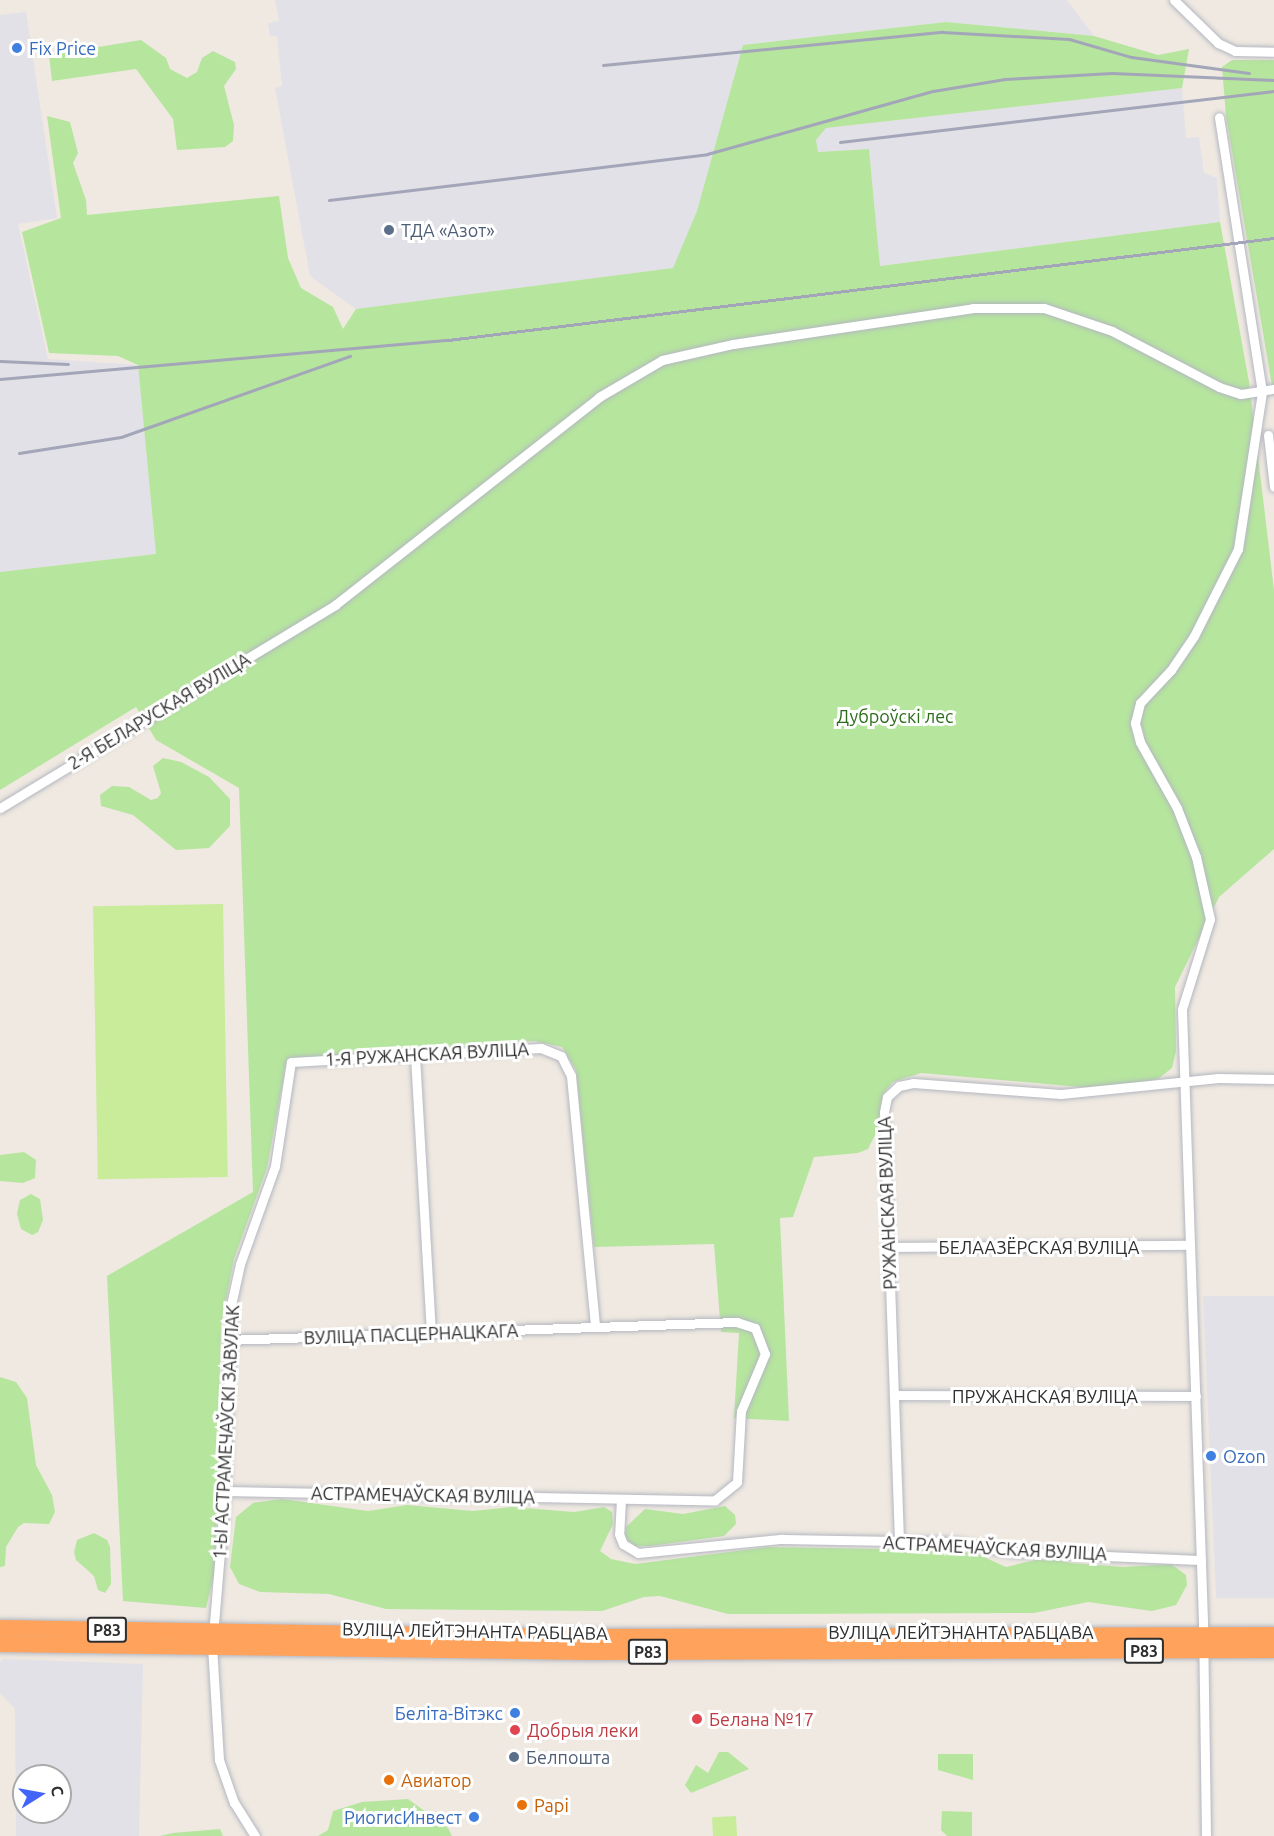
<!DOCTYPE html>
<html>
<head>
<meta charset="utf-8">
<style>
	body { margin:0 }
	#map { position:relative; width:1274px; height:1836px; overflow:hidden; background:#efe9e1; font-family:Ubuntu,sans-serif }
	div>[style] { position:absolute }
	.industrial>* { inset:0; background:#e3e1e8 }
	.green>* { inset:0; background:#b6e59e }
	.pitch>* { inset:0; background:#c9ec9a; transform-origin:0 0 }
	.roads { filter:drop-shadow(0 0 2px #b4b7c1) drop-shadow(0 0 2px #b4b7c1) }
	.street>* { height:9px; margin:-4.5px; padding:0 4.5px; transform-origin:4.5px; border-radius:4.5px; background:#fff }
	.highway>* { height:16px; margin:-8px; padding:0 8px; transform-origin:8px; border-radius:8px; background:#ffa35c }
	.rail>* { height:3px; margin:-1.5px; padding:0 1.5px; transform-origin:1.5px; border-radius:1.5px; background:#a3a6b8 }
	.dots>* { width:16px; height:16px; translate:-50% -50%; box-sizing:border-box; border:3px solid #fff; border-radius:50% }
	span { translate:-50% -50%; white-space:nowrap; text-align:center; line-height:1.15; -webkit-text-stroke:6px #fff; paint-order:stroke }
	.shield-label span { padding:2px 4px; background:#fff; border:2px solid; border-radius:4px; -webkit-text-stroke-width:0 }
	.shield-label { font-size:16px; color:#2e2e2e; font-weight:700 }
	.shop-label { font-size:18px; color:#366cbe }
	.left { translate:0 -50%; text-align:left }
	.right { translate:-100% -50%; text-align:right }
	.service-label { font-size:18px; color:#4e5e75 }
	.street-label { font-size:18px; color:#2e2e2e }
	.park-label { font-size:18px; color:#2c6e1b }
	.health-label { font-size:18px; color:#be3a42 }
	.food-label { font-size:18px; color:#c56008 }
	.north { position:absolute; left:12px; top:1764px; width:60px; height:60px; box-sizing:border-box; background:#fff; border:2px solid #ababab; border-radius:50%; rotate:79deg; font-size:16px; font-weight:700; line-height:24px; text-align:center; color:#2e2e2e }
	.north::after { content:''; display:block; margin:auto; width:21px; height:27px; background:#4264fb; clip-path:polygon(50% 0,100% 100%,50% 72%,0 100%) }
</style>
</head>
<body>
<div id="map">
	<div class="industrial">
		<div style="clip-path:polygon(275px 0,1067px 0,1094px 36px,946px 22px,743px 45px,682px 267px,356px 309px,310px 276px,275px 88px,282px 86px,277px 36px,270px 36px,268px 23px,279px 21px)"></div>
		<div style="clip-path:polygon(26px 12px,57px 218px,18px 224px,48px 359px,138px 365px,156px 554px,0 572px,0 15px)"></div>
		<div style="clip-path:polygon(1182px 88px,1186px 138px,1199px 137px,1204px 173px,1217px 178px,1220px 222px,880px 266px,869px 149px,817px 152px,816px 140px,826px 128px)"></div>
		<div style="clip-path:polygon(1203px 1296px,1274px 1296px,1274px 1598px,1216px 1598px)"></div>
		<div style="clip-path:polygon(evenodd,4px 1659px,143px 1664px,139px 1836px,16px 1836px,15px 1709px,0 1693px,0 1662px,4px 1659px,24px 1776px,60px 1776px,60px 1812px,24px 1812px,24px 1776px)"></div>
	</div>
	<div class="green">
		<div style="clip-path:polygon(946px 22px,1094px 36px,1158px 55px,1189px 49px,1182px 88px,826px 128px,816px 140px,818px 152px,869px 149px,880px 266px,1220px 222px,1249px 382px,1274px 590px,1274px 849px,1219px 897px,1175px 987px,1176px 1051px,1172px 1068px,1158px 1079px,1141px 1083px,1092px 1088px,921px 1073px,893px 1082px,883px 1094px,877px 1131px,868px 1149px,858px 1153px,814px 1157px,793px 1217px,780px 1218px,789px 1421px,734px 1418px,739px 1333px,721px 1332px,714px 1244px,594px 1247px,576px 1070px,562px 1047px,534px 1041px,287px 1059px,267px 1168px,234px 1259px,221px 1325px,215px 1571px,206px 1608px,123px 1601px,107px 1276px,253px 1192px,239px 788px,156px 740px,136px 707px,0 790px,0 572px,156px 554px,138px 365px,118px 356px,49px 353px,22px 232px,61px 218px,47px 116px,70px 122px,78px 153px,73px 163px,86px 200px,87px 215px,279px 196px,288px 258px,301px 288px,333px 307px,343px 329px,356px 309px,673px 268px,697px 211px,743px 45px)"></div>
		<div style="clip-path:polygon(141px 40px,166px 58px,170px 69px,187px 78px,197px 72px,202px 58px,213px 51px,235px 62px,236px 69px,224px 86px,234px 125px,233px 141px,225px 147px,177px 150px,173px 119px,136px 69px,52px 81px,49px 55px)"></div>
		<div style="clip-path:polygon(1232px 60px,1274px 60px,1274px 397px,1226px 116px,1222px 67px)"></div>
		<div style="clip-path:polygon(163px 758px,181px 762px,209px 777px,230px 799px,230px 826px,209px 848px,176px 850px,133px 815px,101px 806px,100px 795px,112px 786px,129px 787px,151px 800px,158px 798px,161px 793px,153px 766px)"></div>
		<div style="clip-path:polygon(24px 1152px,36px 1160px,35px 1178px,23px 1183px,0 1181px,0 1155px)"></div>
		<div style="clip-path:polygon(31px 1194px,40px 1199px,43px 1220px,38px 1232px,32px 1235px,21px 1229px,17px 1214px,20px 1200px)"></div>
		<div style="clip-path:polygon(0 1377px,16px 1382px,27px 1398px,36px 1465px,52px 1495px,55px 1512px,49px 1524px,24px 1523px,18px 1527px,6px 1547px,5px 1566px,0 1567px)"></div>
		<div style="clip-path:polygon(282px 1499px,368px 1511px,407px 1505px,473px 1511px,512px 1507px,574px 1512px,604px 1507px,612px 1512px,613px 1524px,600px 1551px,611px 1559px,635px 1564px,767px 1547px,944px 1550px,975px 1553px,1006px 1567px,1048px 1557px,1070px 1563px,1124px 1567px,1171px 1564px,1186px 1575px,1187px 1585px,1176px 1605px,1152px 1611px,1088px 1602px,1034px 1613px,728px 1614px,660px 1596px,644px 1597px,602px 1611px,386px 1609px,329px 1594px,260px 1592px,239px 1584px,230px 1567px,236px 1517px,253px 1503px)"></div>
		<div style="clip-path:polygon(725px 1506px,735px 1515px,736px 1524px,724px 1536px,650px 1546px,635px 1546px,625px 1538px,626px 1527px,645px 1509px,683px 1514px)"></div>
		<div style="clip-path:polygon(94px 1533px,107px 1540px,110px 1547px,111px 1584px,105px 1593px,98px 1590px,94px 1576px,76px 1560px,74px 1552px,77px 1540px)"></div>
		<div style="clip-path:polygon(719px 1752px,728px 1752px,749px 1769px,691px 1793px,685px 1785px,696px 1765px,708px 1773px)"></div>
		<div style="clip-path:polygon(938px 1754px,973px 1754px,973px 1780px,938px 1770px)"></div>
		<div style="clip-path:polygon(408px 1799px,448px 1828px,452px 1836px,318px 1836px,328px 1830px,333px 1811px,362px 1802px)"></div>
		<div style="clip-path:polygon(942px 1811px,972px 1812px,972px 1836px,947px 1836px,941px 1830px)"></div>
		<div style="clip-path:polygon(220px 1829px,223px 1836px,160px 1836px,173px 1833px)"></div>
	</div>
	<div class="pitch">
		<div style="left:223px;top:904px;width:273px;height:130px;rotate:89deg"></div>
		<div style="left:736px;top:1816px;width:20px;height:24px;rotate:87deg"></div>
	</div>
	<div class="roads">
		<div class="street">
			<div style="left:1174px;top:0;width:62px;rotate:44.3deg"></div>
			<div style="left:1218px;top:43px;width:19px;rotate:25deg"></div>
			<div style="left:1235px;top:51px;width:39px;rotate:1deg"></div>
			<div style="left:1268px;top:435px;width:52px;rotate:83.4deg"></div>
			<div style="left:0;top:808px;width:392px;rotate:-31.2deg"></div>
			<div style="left:335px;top:605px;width:336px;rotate:-38.2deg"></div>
			<div style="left:599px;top:397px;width:73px;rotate:-30.4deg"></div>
			<div style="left:662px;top:360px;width:73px;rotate:-12.7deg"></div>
			<div style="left:733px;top:344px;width:243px;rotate:-8.5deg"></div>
			<div style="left:973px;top:308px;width:71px"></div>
			<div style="left:1044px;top:308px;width:72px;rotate:18.7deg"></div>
			<div style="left:1112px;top:331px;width:121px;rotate:27.6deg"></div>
			<div style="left:1219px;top:387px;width:23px;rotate:18deg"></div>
			<div style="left:1241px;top:394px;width:33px;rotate:-9deg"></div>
			<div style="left:415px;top:1056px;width:277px;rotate:86.7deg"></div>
			<div style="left:888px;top:1247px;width:302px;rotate:-0.4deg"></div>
			<div style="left:894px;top:1395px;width:302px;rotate:0.2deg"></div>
			<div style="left:225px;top:1491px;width:490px;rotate:1.1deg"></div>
			<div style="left:715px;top:1500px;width:28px;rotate:-39deg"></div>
			<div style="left:737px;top:1482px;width:71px;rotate:-86.8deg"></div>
			<div style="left:741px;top:1411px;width:62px;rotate:-67.2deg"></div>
			<div style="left:765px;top:1354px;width:28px;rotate:-111deg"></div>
			<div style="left:755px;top:1328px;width:19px;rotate:-162deg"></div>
			<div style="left:737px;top:1322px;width:510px;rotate:177.98deg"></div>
			<div style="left:621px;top:1499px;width:35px;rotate:93deg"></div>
			<div style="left:619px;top:1534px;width:11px;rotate:68deg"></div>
			<div style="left:623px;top:1544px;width:17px;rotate:31deg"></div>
			<div style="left:638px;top:1553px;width:145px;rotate:-5.6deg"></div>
			<div style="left:782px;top:1539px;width:171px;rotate:1deg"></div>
			<div style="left:953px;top:1542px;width:59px;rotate:9.8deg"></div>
			<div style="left:1011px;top:1552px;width:190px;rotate:2.4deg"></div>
			<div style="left:899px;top:1541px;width:429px;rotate:-92deg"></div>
			<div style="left:884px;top:1112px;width:15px;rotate:-79deg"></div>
			<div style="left:887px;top:1097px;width:16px;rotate:-43deg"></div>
			<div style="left:899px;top:1086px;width:14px;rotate:-12deg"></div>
			<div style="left:913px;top:1083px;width:148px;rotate:4.3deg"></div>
			<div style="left:1061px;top:1094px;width:158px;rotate:-5.8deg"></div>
			<div style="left:1218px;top:1078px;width:56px;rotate:1deg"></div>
			<div style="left:255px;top:1836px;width:39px;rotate:-122deg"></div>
			<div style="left:234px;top:1803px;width:46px;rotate:-109.2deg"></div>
			<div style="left:219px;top:1760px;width:113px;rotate:-93.5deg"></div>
			<div style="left:212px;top:1647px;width:157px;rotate:-85.2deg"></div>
			<div style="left:225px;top:1491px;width:186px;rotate:-88.2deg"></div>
			<div style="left:231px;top:1305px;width:42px;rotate:-77.6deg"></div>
			<div style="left:240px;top:1264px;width:104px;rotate:-70.3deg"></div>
			<div style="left:275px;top:1166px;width:105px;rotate:-81.3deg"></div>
			<div style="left:291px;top:1062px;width:250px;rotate:-3.2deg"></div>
			<div style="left:541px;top:1048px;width:22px;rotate:22deg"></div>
			<div style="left:561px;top:1056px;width:22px;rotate:63deg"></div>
			<div style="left:571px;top:1076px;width:252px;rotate:84.5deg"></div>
			<div style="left:1206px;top:1836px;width:215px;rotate:-90.8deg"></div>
			<div style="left:1203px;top:1621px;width:612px;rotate:-91.97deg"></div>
			<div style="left:1182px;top:1009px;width:94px;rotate:-72.7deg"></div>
			<div style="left:1210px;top:919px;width:64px;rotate:-102.7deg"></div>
			<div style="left:1196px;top:857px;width:53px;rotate:-111.2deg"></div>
			<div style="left:1177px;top:808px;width:76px;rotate:-119.3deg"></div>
			<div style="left:1140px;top:742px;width:20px;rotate:-105deg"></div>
			<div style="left:1135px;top:723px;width:21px;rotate:-76deg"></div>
			<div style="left:1140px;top:703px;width:45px;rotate:-46.8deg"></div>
			<div style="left:1171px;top:670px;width:41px;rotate:-55.9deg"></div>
			<div style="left:1194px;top:636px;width:97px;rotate:-63.2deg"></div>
			<div style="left:1238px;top:549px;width:159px;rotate:-81.3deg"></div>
			<div style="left:1262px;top:392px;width:278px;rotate:-98.9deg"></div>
		</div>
		<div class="highway">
			<div style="left:0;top:1628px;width:569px;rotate:0.91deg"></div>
			<div style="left:569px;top:1637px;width:705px;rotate:-0.16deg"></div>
			<div style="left:0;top:1644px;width:587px;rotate:0.78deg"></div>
			<div style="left:587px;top:1652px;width:687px;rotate:-0.17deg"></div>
		</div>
	</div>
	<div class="rail">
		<div style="left:603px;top:65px;width:341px;rotate:-5.6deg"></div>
		<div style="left:942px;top:32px;width:127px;rotate:3.2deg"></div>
		<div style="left:1069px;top:39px;width:65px;rotate:16.2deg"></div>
		<div style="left:1131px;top:57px;width:119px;rotate:7.7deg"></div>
		<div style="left:840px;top:142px;width:437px;rotate:-6.7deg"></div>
		<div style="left:329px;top:200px;width:381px;rotate:-6.9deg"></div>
		<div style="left:707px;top:154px;width:235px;rotate:-15.6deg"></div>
		<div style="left:933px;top:91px;width:73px;rotate:-9.5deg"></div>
		<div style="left:1005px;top:79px;width:107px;rotate:-3.2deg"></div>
		<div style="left:1112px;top:73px;width:162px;rotate:2.5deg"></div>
		<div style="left:0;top:361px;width:68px;rotate:2.5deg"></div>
		<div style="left:0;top:379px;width:450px;rotate:-5deg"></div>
		<div style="left:448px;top:340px;width:832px;rotate:-7.04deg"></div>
		<div style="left:19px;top:453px;width:103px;rotate:-8.9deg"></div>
		<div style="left:121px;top:437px;width:243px;rotate:-19.5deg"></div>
	</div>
	<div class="dots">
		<div style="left:17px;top:48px;background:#3f7fe0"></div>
		<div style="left:389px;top:230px;background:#5c6f8a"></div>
		<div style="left:1211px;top:1456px;background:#3f7fe0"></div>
		<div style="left:515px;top:1713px;background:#3f7fe0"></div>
		<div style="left:697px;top:1719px;background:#e0444e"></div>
		<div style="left:515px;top:1730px;background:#e0444e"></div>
		<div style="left:514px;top:1757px;background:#5c6f8a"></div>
		<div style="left:389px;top:1780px;background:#e8710a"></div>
		<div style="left:522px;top:1805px;background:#e8710a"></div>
		<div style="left:474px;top:1817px;background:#3f7fe0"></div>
	</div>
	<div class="shield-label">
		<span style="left:107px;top:1630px">Р83</span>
		<span style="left:1144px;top:1651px">Р83</span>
		<span style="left:648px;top:1652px">Р83</span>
	</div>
	<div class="shop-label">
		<span class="left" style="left:29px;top:48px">Fix Price</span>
		<span class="left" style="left:1223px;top:1456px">Ozon</span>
		<span class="right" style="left:503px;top:1713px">Беліта-Вітэкс</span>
		<span class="right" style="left:462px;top:1817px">РиогисИнвест</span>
	</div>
	<div class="service-label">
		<span class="left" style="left:401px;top:230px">ТДА «Азот»</span>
		<span class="left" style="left:526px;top:1757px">Белпошта</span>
	</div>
	<div class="street-label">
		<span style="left:159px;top:711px;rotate:-31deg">2-Я БЕЛАРУСКАЯ ВУЛІЦА</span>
		<span style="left:427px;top:1054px;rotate:-3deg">1-Я РУЖАНСКАЯ ВУЛІЦА</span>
		<span style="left:887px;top:1203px;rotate:-92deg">РУЖАНСКАЯ ВУЛІЦА</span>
		<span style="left:1039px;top:1247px">БЕЛААЗЁРСКАЯ ВУЛІЦА</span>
		<span style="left:411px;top:1334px;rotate:-2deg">ВУЛІЦА ПАСЦЕРНАЦКАГА</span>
		<span style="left:1045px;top:1396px">ПРУЖАНСКАЯ ВУЛІЦА</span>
		<span style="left:226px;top:1432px;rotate:-87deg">1-Ы АСТРАМЕЧАЎСКІ ЗАВУЛАК</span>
		<span style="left:423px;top:1495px;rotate:1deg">АСТРАМЕЧАЎСКАЯ ВУЛІЦА</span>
		<span style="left:995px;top:1548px;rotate:3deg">АСТРАМЕЧАЎСКАЯ ВУЛІЦА</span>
		<span style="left:475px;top:1631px;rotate:1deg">ВУЛІЦА ЛЕЙТЭНАНТА РАБЦАВА</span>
		<span style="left:961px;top:1632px">ВУЛІЦА ЛЕЙТЭНАНТА РАБЦАВА</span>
	</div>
	<div class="park-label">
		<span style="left:895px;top:716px">Дуброўскі лес</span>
	</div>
	<div class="health-label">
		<span class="left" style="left:709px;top:1719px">Белана №17</span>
		<span class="left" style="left:527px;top:1730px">Добрыя леки</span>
	</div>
	<div class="food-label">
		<span class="left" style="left:401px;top:1780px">Авиатор</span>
		<span class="left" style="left:534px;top:1805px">Papi</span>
	</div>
	<div class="north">С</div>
</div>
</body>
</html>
